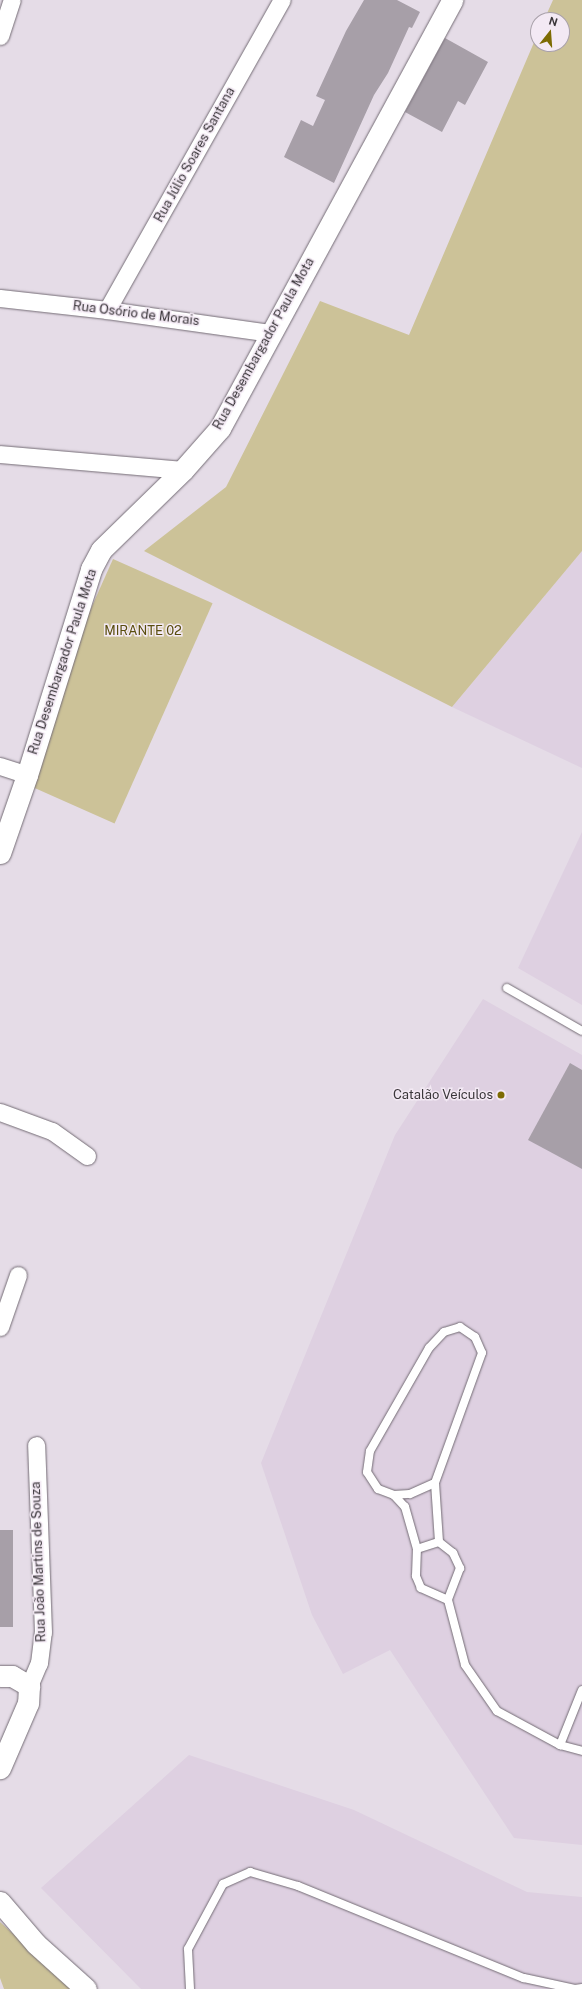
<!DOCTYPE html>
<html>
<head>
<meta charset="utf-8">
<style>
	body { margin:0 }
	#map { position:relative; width:582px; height:1989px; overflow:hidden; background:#e5dce7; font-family:"Public Sans",sans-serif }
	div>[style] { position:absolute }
	.built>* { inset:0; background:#ded0e1 }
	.green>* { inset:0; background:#ccc298; transform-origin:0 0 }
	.building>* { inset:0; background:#a79fa8; transform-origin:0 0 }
	.roads { filter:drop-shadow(0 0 1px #746c75) drop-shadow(0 0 1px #746c75) }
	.service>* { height:8px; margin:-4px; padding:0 4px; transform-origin:4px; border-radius:4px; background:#fff }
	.minor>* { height:17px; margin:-8.5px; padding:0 8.5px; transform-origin:8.5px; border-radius:8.5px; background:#fff }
	.tertiary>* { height:21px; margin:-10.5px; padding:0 10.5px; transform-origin:10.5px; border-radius:10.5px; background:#fff }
	.dots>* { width:11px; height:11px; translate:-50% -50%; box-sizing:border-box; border:2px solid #f3e9f4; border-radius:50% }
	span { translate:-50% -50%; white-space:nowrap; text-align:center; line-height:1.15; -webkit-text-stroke:3px #f3e9f4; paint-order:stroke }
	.street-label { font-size:13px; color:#3a363a }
	.park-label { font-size:13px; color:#594d0d }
	.poi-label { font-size:13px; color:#3a363a }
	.right { translate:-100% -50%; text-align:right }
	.north { position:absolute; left:530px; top:12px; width:40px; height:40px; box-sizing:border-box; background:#f3e9f4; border:1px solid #a9a1aa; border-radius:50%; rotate:17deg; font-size:11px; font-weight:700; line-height:16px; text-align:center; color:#3a363a }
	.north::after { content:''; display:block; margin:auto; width:14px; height:18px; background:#7d6b03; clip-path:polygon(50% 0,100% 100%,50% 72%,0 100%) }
</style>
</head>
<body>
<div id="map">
	<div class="built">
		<div style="clip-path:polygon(582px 551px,582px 768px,452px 707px)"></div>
		<div style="clip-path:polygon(582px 832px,582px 1005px,518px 968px)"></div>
		<div style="clip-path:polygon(483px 999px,582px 1055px,582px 1845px,514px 1838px,390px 1650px,343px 1674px,312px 1615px,261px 1463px,395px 1135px)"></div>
		<div style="clip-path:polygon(189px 1755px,354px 1810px,527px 1892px,582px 1897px,582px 1989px,141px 1989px,41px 1888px)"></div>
	</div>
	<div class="green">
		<div style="clip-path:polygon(553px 0,582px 0,582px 551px,452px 707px,144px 551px,226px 487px,320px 301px,409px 335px,538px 33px,538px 44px,562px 44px,562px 20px,544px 20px)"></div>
		<div style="left:113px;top:559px;width:109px;height:241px;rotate:24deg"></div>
		<div style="clip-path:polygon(0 1922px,75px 1989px,4px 1989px,0 1978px)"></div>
	</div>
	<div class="building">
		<div style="clip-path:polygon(364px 0,397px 0,420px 12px,412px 28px,409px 27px,388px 73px,374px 95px,334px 183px,284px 157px,301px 120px,313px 126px,325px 100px,316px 96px,346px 31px)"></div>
		<div style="clip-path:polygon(445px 38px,488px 62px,465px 105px,458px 101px,442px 132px,405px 112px)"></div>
		<div style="clip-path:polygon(570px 1063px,582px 1070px,582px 1169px,528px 1140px)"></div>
		<div style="left:0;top:1530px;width:13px;height:97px"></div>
	</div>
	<div class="roads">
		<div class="service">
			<div style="left:507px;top:988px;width:86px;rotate:29.8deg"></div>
			<div style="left:394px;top:1495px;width:16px;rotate:-4deg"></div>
			<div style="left:410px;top:1494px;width:27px;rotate:-24deg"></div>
			<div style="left:417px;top:1549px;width:23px;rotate:-18deg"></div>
			<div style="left:448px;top:1600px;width:30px;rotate:-156deg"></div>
			<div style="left:421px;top:1588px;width:13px;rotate:-113deg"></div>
			<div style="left:416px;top:1576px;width:27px;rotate:-88deg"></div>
			<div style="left:417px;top:1549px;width:44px;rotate:-105.9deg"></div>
			<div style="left:405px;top:1507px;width:16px;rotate:-133deg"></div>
			<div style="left:394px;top:1495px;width:17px;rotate:-159deg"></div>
			<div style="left:378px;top:1489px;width:20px;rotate:-123deg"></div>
			<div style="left:367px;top:1472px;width:21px;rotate:-82deg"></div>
			<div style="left:370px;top:1451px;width:119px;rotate:-60.2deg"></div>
			<div style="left:429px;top:1348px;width:22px;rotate:-47deg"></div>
			<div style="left:444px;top:1332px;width:17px;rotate:-17deg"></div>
			<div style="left:460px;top:1327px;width:18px;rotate:34deg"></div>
			<div style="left:475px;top:1337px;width:17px;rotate:66deg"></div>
			<div style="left:482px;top:1353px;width:138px;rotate:109.9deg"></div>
			<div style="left:435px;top:1483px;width:59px;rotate:86.1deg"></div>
			<div style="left:439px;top:1542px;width:18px;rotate:38deg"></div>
			<div style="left:453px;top:1553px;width:17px;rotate:65deg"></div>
			<div style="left:460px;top:1568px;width:34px;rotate:111deg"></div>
			<div style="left:448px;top:1600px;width:67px;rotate:75.3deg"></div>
			<div style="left:465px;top:1665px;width:56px;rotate:55.2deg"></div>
			<div style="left:497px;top:1711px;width:72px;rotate:28.4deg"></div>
			<div style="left:560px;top:1745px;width:23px;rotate:15deg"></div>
			<div style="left:560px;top:1745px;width:59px;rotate:-68.2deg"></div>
			<div style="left:190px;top:1989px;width:40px;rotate:-92.9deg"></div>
			<div style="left:188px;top:1949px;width:74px;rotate:-61.7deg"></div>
			<div style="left:223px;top:1884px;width:30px;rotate:-24deg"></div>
			<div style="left:250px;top:1872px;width:50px;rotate:16.3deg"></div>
			<div style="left:298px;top:1886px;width:244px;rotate:22.2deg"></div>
			<div style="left:524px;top:1978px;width:52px;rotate:12.2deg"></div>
			<div style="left:575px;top:1989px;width:7px;rotate:-8deg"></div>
		</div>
		<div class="minor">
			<div style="left:0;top:36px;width:38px;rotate:-72deg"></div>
			<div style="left:0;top:298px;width:108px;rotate:6.4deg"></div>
			<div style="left:107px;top:310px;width:166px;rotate:8deg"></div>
			<div style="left:107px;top:310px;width:356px;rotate:-60.6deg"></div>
			<div style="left:0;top:454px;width:184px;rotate:5deg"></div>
			<div style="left:0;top:766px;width:28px;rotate:18deg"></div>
			<div style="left:0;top:1112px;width:55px;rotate:20.1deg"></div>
			<div style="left:52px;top:1131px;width:43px;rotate:35.5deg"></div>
			<div style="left:0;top:1327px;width:55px;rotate:-70.9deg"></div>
			<div style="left:29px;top:1686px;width:25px;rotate:-67deg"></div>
			<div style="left:39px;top:1663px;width:31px;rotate:-83deg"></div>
			<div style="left:43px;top:1632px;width:187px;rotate:-92.1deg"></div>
		</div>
		<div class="tertiary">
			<div style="left:0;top:853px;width:83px;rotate:-70.9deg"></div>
			<div style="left:27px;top:775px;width:216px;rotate:-72.7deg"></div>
			<div style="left:91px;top:569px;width:21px;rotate:-62deg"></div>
			<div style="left:101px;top:550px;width:115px;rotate:-44.3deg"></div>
			<div style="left:183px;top:470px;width:56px;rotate:-48.6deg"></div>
			<div style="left:220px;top:428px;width:487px;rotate:-61.5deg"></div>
			<div style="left:0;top:1676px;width:12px"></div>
			<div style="left:12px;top:1676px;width:20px;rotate:30deg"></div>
			<div style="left:29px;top:1686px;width:17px;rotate:93deg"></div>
			<div style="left:28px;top:1703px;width:71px;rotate:113.3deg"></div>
			<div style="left:0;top:1902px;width:55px;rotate:49.4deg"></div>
			<div style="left:36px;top:1944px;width:67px;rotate:42deg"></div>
		</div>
	</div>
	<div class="dots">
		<div style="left:501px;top:1095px;background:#7d6b03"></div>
	</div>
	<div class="street-label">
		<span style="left:195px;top:155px;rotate:-61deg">Rua Júlio Soares Santana</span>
		<span style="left:136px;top:314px;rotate:7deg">Rua Osório de Morais</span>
		<span style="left:264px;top:344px;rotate:-61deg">Rua Desembargador Paula Mota</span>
		<span style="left:63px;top:662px;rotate:-72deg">Rua Desembargador Paula Mota</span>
		<span style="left:39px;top:1562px;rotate:-92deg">Rua João Martins de Souza</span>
	</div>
	<div class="park-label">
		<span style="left:143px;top:631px">MIRANTE 02</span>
	</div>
	<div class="poi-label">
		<span class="right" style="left:493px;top:1095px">Catalão Veículos</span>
	</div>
	<div class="north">N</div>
</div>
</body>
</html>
